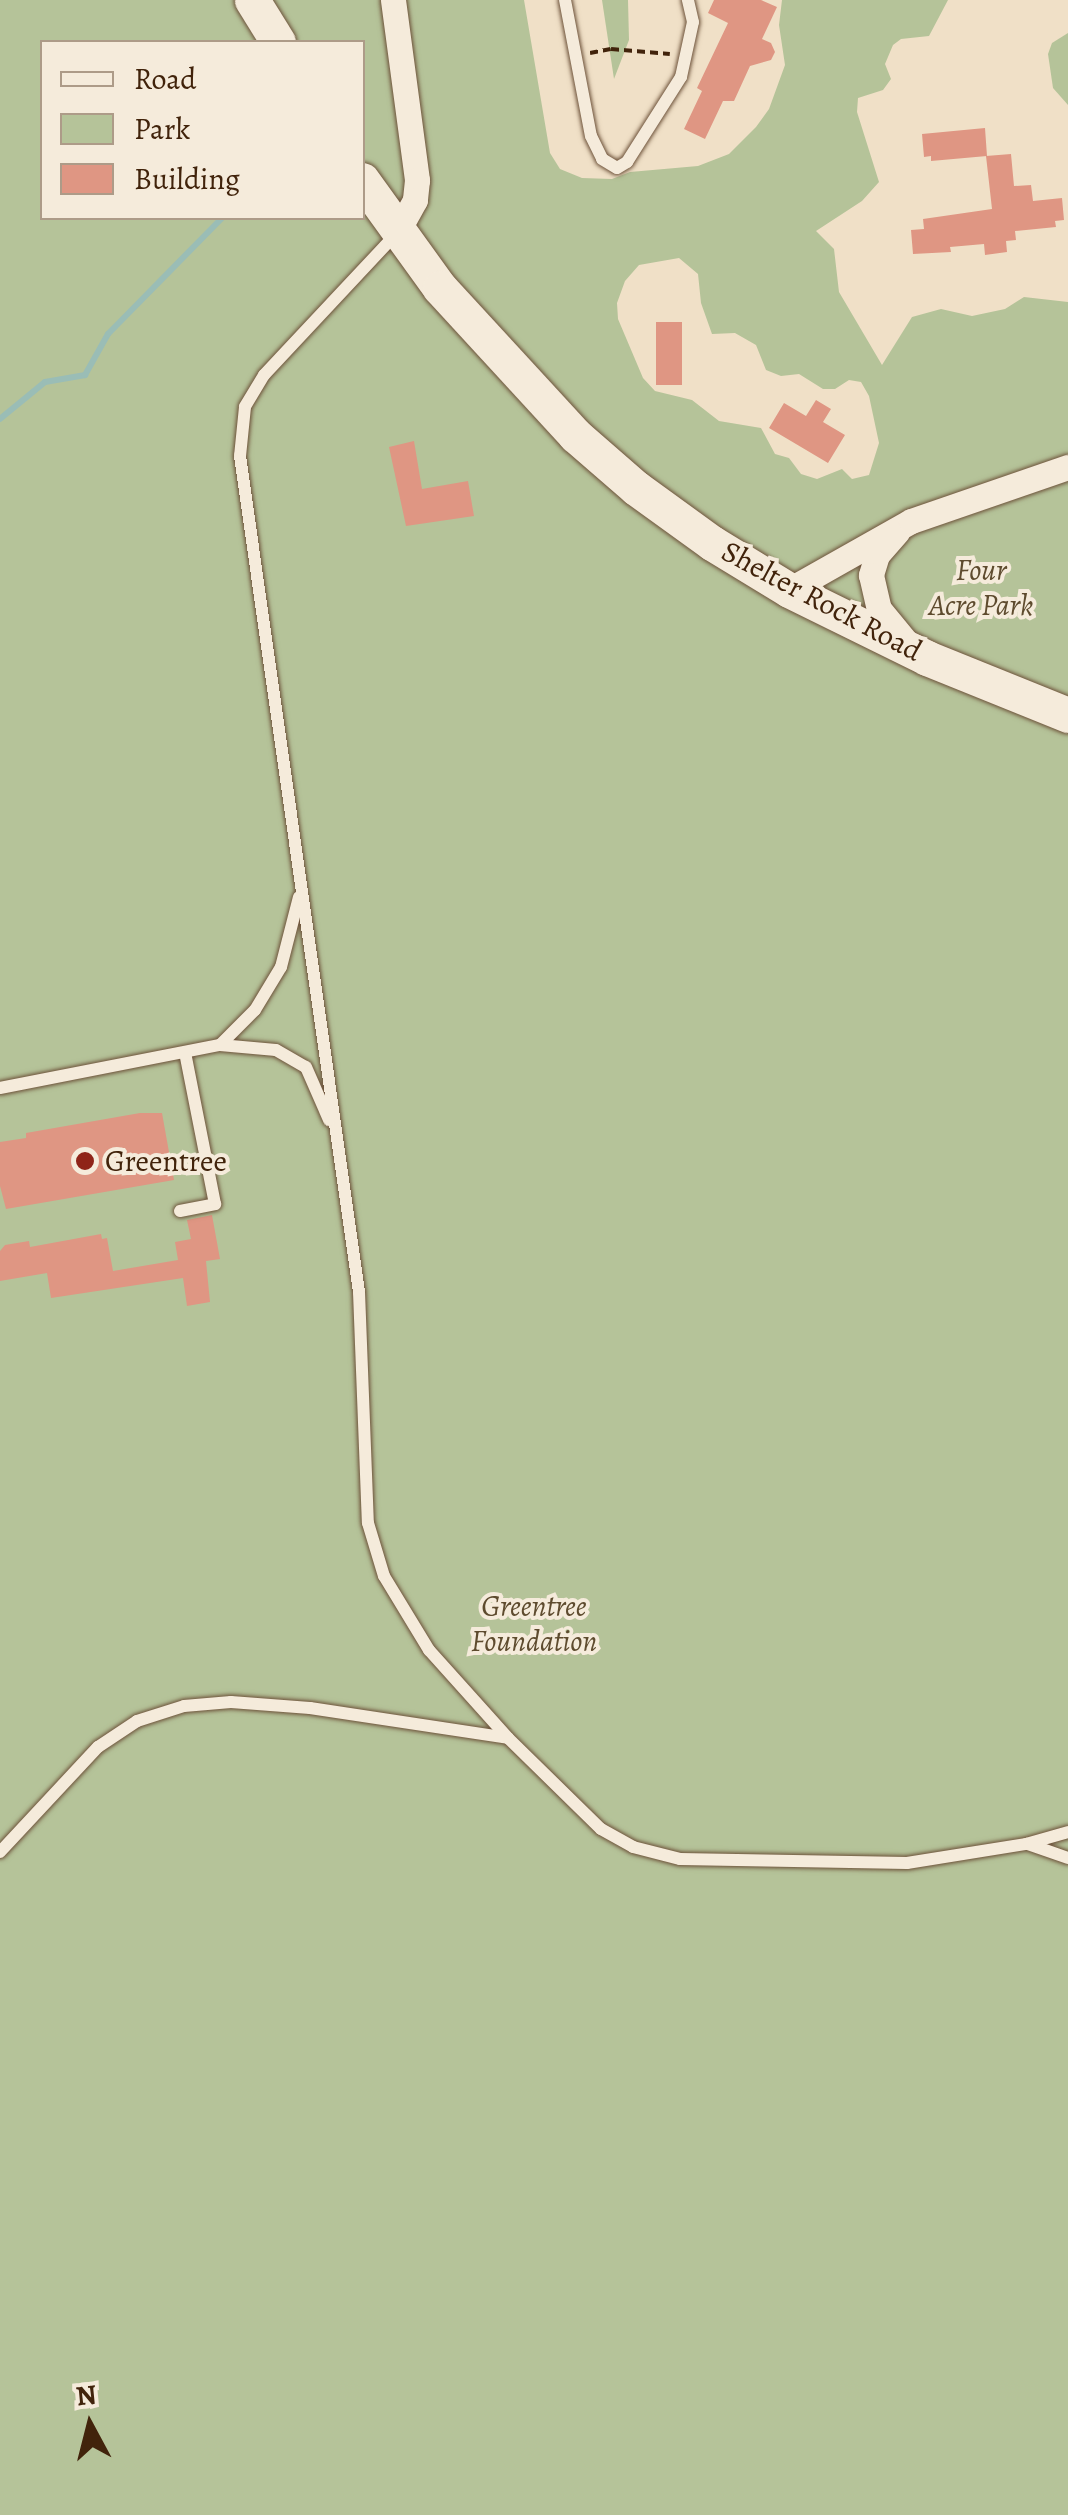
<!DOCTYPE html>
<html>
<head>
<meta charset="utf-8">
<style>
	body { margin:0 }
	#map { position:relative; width:1068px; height:2515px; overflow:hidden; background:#f0e0c7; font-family:Alegreya,serif }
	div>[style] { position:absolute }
	.green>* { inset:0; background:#b5c399 }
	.stream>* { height:6px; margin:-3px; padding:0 3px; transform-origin:3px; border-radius:3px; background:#9abdb6 }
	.building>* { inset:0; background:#df9683; transform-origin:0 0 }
	.path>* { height:4px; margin-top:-2px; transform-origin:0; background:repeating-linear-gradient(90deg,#41230b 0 8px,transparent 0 13px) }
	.roads { filter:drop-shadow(0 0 2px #6d523a) drop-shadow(0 0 2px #6d523a) }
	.lane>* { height:12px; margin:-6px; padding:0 6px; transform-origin:6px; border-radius:6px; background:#f5ebdb }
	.street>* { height:25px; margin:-12.5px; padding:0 12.5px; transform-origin:12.5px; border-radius:12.5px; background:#f5ebdb }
	.secondary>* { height:35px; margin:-17.5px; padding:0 17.5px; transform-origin:17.5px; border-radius:17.5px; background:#f5ebdb }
	.dots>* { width:28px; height:28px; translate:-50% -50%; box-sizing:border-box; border:5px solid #f5ebdb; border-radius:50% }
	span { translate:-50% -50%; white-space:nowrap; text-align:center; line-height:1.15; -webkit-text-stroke:8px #f5ebdb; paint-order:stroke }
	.park-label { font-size:30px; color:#5e4b2e; font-style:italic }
	.street-label { font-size:30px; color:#41230b }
	.poi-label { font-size:30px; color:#41230b }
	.left { translate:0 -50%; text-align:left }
	.legend { position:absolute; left:40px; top:40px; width:325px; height:180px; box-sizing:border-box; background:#f5ebdb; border:2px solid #ad9b88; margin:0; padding:12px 18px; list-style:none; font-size:30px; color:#41230b }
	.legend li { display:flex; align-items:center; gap:20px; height:50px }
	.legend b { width:50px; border:2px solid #ad9b88 }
	.north { position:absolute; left:40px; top:2375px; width:100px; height:100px; -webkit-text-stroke:8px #f5ebdb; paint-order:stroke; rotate:353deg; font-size:28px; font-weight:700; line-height:40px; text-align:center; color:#41230b }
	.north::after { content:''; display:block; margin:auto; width:35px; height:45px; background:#41230b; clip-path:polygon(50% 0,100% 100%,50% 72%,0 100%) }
</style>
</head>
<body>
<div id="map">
	<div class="green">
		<div style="clip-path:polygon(evenodd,0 0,524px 0,550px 153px,560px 169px,582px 178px,612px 179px,630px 172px,698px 166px,729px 154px,756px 127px,769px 109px,785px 65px,779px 25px,782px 0,948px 0,929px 36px,901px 39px,893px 45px,885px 64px,891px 79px,883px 90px,858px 98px,857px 112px,879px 182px,862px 201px,816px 231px,834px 249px,839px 292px,882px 365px,912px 317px,941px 309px,972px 316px,1005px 309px,1024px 297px,1068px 302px,1068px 2515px,0 2515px,0 0,42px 42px,362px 42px,362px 218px,42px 218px,42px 42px,0 0,679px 258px,698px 274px,701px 303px,712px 334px,735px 333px,756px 345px,766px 370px,781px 376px,799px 374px,823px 389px,835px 389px,849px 380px,861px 382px,869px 396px,879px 443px,869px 475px,852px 479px,842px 469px,817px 479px,801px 474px,789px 458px,775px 454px,761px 428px,719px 421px,692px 400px,655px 391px,643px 378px,618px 319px,617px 303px,625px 281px,639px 265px,679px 258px)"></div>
		<div style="clip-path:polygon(602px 0,628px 0,629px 40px,614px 79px)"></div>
		<div style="clip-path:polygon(1068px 33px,1068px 105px,1053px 88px,1048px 54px,1052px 43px)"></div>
	</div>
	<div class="stream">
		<div style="left:0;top:419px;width:58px;rotate:-39.4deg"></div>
		<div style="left:45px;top:382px;width:41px;rotate:-9.9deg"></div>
		<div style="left:85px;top:375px;width:47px;rotate:-60.7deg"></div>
		<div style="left:108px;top:334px;width:163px;rotate:-45.5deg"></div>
	</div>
	<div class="building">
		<div style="clip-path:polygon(714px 0,761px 0,777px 7px,762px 39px,771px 43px,775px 52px,771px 60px,750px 66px,734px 101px,723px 101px,705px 139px,684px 129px,702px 91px,697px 88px,728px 23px,708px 13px)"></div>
		<div style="clip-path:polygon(985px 128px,987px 156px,931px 161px,931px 156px,924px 157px,922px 134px)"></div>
		<div style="clip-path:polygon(1011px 154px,1014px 186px,1031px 185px,1033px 201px,1062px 198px,1064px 220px,1055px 221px,1056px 227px,1015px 231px,1016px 240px,1006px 241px,1007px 252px,985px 255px,984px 244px,950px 247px,951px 252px,913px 254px,911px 230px,924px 229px,923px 219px,992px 209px,986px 156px)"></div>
		<div style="left:656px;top:322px;width:26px;height:63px"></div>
		<div style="clip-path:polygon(816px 400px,831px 409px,823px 422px,845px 435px,828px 463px,769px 428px,784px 403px,806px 416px)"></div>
		<div style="clip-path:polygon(414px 441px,422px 489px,468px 481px,474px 516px,406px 526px,389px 447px)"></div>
		<div style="clip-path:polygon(140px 1113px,162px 1113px,174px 1180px,6px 1209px,0 1186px,0 1142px,26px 1138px,26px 1133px)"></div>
		<div style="clip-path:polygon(212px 1215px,220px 1259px,206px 1261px,210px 1302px,187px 1306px,183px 1278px,51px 1298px,47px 1273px,0 1281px,0 1251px,5px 1245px,29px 1241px,30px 1247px,101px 1234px,102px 1239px,107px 1238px,113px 1271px,178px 1260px,175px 1242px,191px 1239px,187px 1220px)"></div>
	</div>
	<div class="path">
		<div style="left:590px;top:53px;width:21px;rotate:-11deg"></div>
		<div style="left:611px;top:49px;width:59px;rotate:4.8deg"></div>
	</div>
	<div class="roads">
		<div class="lane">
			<div style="left:565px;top:0;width:138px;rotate:79.2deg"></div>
			<div style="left:591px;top:136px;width:25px;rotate:64deg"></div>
			<div style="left:602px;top:159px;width:17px;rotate:31deg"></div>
			<div style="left:617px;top:168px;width:12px;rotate:-31deg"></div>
			<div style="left:627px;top:162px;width:101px;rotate:-57.6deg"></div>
			<div style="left:681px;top:77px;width:56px;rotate:-77.7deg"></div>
			<div style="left:693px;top:22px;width:23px;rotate:-103deg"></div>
			<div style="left:396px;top:234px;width:193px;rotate:133.1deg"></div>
			<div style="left:264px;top:375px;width:37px;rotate:121deg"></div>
			<div style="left:245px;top:407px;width:49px;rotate:95.8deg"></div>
			<div style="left:240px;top:456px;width:844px;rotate:81.9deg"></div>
			<div style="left:359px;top:1292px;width:231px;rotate:87.8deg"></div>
			<div style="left:368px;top:1523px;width:55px;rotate:73.2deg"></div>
			<div style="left:384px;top:1576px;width:87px;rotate:58.7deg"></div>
			<div style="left:429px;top:1650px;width:118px;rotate:48.1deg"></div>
			<div style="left:508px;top:1738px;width:130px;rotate:44.4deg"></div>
			<div style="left:601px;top:1829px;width:37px;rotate:29deg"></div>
			<div style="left:633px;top:1847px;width:49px;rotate:14.3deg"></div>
			<div style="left:680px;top:1859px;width:227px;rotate:1deg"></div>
			<div style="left:907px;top:1863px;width:121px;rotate:-9.1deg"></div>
			<div style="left:1026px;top:1844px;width:44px;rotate:-15.9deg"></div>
			<div style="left:220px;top:1045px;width:49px;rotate:-45deg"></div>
			<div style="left:255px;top:1010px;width:50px;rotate:-58.8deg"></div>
			<div style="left:281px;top:967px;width:72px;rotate:-75.6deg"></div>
			<div style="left:0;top:1088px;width:224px;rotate:-11.1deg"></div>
			<div style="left:220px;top:1045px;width:56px;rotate:5.1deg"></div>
			<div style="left:276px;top:1050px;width:34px;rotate:30deg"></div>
			<div style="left:306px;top:1067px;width:58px;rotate:66.5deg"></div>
			<div style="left:180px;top:1211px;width:36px;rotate:-11deg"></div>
			<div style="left:215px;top:1204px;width:154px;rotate:-101.2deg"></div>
			<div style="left:1028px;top:1844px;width:42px;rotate:19.3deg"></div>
			<div style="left:0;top:1852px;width:144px;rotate:-47deg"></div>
			<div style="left:98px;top:1747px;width:47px;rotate:-33.7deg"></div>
			<div style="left:137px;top:1721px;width:49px;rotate:-17.7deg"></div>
			<div style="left:184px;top:1706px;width:47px;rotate:-4.9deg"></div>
			<div style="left:231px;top:1702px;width:79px;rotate:4.3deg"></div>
			<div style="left:310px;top:1708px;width:200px;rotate:8.6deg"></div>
		</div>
		<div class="street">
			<div style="left:393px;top:0;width:182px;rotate:82.4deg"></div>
			<div style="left:417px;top:180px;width:20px;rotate:96deg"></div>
			<div style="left:415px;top:200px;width:38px;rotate:119deg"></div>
			<div style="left:897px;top:532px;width:30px;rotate:131deg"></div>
			<div style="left:877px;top:555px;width:21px;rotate:107deg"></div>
			<div style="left:871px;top:575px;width:35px;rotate:77deg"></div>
			<div style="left:879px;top:609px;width:44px;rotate:50.5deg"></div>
			<div style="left:789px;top:590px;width:140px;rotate:-29.5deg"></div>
			<div style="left:911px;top:521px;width:166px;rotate:-19deg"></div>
		</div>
		<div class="secondary">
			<div style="left:252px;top:0;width:49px;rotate:58.2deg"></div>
			<div style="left:362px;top:180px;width:133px;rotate:54.2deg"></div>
			<div style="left:440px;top:288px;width:200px;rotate:47.4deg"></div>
			<div style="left:575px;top:435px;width:81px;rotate:41deg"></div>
			<div style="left:636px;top:488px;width:94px;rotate:35.9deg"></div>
			<div style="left:712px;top:543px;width:90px;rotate:31.4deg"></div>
			<div style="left:789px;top:590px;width:154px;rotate:26.2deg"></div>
			<div style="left:927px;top:658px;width:152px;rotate:22deg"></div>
		</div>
	</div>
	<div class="dots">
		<div style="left:85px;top:1161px;background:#8f2418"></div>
	</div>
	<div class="park-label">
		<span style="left:981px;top:587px">Four<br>Acre Park</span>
		<span style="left:534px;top:1623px">Greentree<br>Foundation</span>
	</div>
	<div class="street-label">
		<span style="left:822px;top:601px;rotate:28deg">Shelter Rock Road</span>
	</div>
	<div class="poi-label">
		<span class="left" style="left:105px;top:1161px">Greentree</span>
	</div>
	<ul class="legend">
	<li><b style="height:12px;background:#f5ebdb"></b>Road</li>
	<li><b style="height:28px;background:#b5c399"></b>Park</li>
	<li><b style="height:28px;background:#df9683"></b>Building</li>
	</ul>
	<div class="north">N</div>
</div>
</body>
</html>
